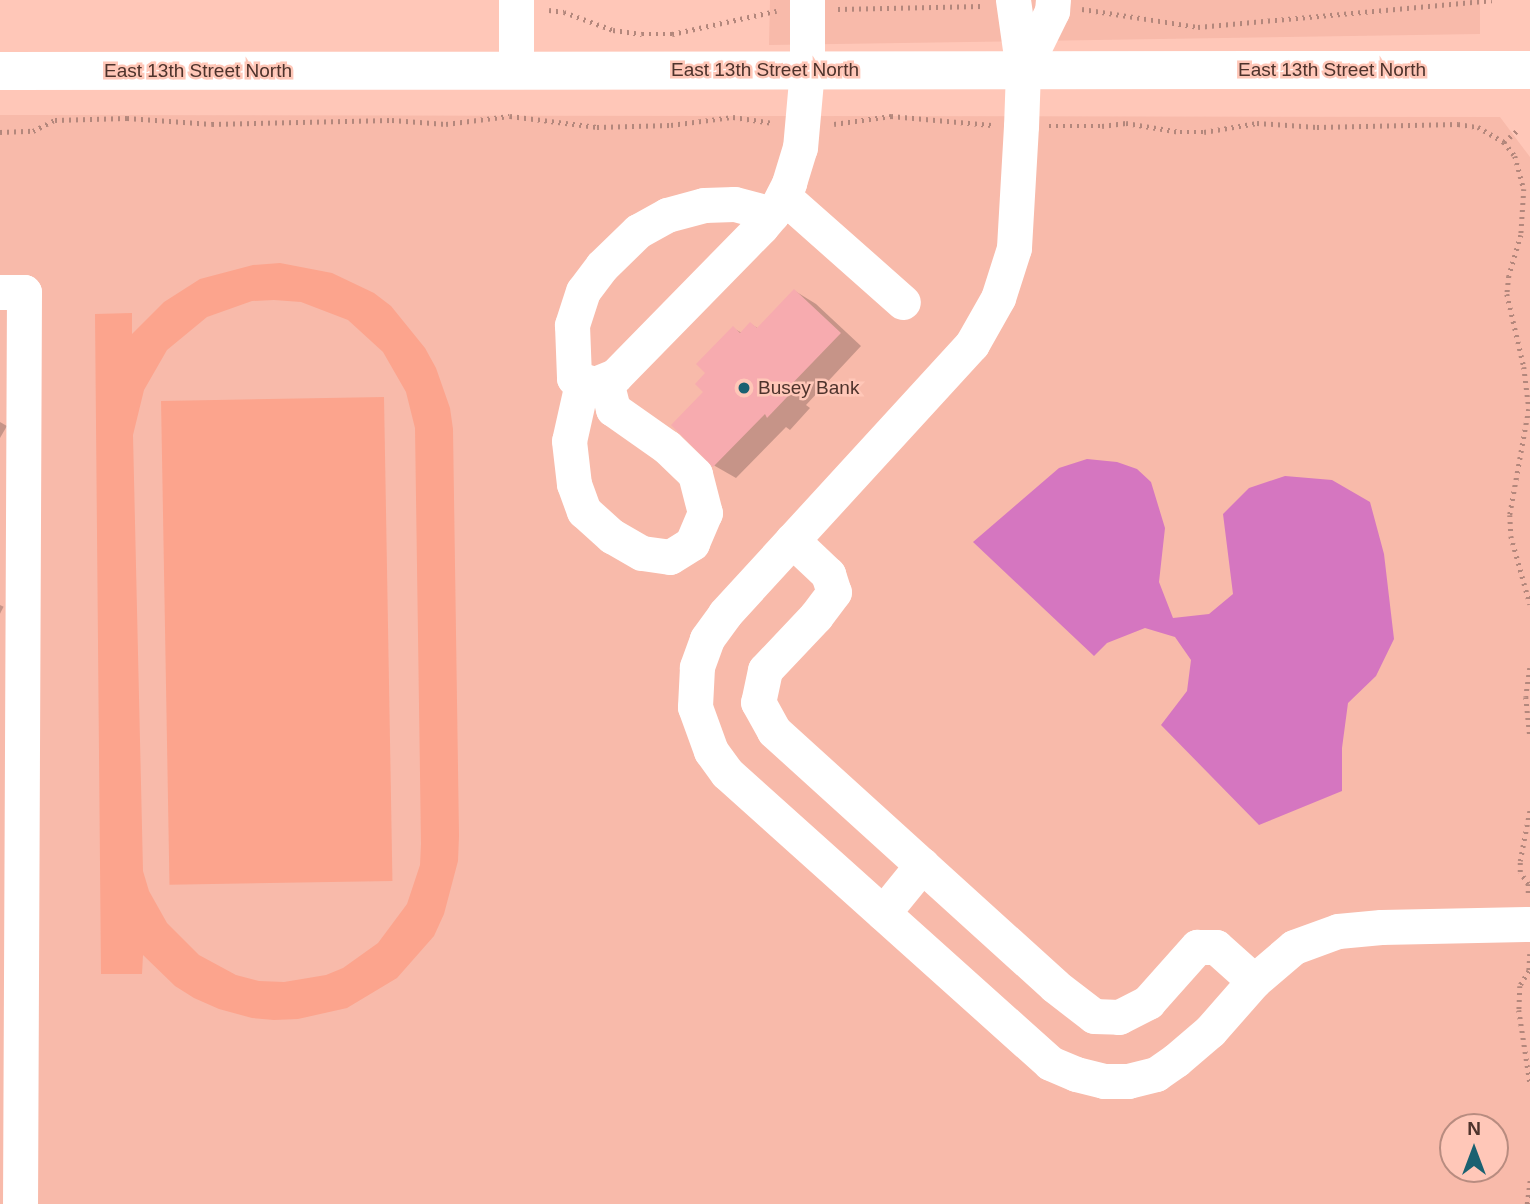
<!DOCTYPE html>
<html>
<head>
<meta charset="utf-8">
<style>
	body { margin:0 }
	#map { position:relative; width:1530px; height:1204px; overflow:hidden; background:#ffc7b8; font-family:Helvetica,sans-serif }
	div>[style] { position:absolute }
	.built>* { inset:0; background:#f8baaa }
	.green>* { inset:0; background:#fca48d; transform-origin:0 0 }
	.water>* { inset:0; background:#d576c0 }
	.shadow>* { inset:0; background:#0003; transform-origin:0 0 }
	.building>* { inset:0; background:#f7abaf }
	.path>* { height:4.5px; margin-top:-2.25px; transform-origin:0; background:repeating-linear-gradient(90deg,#b3877c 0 2px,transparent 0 7px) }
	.minor>* { height:35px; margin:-17.5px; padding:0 17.5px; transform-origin:17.5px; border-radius:17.5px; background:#fff }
	.major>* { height:38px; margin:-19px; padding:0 19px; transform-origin:19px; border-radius:19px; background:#fff }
	.dots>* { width:19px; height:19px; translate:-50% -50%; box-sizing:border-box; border:4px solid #ffc7b8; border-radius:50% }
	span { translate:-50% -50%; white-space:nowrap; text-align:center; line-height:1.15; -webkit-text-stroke:5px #ffc7b8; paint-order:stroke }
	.street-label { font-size:19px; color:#4e332c }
	.poi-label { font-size:19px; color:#4e332c }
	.left { translate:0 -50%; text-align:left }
	.north { position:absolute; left:1439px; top:1113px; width:70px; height:70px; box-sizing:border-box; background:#ffc7b8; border:2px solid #b88c80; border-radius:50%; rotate:0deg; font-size:19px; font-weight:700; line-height:28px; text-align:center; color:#4e332c }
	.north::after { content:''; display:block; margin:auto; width:24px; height:32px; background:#1a6171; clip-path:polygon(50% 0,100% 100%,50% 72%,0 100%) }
</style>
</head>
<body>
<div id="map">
	<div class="built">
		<div style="clip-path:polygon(770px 0,1480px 0,1480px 34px,769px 45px)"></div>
		<div style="clip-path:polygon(evenodd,0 115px,1500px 117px,1530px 157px,1530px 1204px,0 1204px,0 115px,1453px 1127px,1495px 1127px,1495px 1169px,1453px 1169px,1453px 1127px)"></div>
	</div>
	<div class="green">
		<div style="clip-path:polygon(evenodd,280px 263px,332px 273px,374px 293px,391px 306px,425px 348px,436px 368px,450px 408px,453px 429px,459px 836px,458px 861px,444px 914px,434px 936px,397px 978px,347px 1008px,298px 1019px,274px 1020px,252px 1018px,219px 1009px,194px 998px,175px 986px,143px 955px,142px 974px,101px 974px,95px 314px,132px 313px,132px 334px,164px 302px,200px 279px,253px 265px,280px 263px,274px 300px,301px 302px,348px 320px,383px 352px,406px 392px,415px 428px,421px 844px,420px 865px,407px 904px,378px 943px,343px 968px,326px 975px,284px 982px,259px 981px,236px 975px,199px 955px,167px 923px,149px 891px,143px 871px,133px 435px,144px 390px,167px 350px,207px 317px,252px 301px,274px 300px)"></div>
		<div style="left:384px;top:397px;width:484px;height:223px;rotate:89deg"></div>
	</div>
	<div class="water">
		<div style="clip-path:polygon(1087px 459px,1117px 462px,1137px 469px,1151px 482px,1165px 528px,1159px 582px,1173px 618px,1209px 614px,1233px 594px,1223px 514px,1249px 488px,1285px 476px,1332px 480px,1370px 502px,1384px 554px,1394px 639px,1376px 676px,1348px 703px,1342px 748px,1342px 791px,1259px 825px,1161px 725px,1187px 691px,1191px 660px,1175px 637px,1145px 628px,1107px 643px,1094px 656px,973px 542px,1059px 468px)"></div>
	</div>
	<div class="shadow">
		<div style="clip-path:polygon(795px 291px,816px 304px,861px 346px,806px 405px,810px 408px,790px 430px,786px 427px,736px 478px,715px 466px,673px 425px,705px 392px,708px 373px,733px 328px,742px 333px,751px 324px,759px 329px)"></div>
		<div style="left:0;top:422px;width:8px;height:93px;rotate:30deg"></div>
		<div style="left:0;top:605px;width:4px;height:115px;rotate:27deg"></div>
	</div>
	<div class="building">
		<div style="clip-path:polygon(794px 289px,841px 333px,785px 391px,789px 395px,767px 418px,765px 414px,713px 467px,671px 425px,703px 392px,695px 384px,705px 373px,696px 364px,733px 326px,740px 333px,750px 322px,757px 328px)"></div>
	</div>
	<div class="path">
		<div style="left:838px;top:9px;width:145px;rotate:-1.2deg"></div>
		<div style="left:1082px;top:9px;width:117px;rotate:8.8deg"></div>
		<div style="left:1198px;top:27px;width:295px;rotate:-5.2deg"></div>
		<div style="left:549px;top:10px;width:15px;rotate:8deg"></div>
		<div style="left:564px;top:12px;width:52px;rotate:20.2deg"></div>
		<div style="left:613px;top:30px;width:29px;rotate:8deg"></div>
		<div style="left:642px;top:34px;width:30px"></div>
		<div style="left:672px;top:34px;width:107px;rotate:-12.5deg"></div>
		<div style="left:834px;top:124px;width:58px;rotate:-8deg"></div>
		<div style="left:891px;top:116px;width:101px;rotate:5.1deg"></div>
		<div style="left:1049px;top:126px;width:53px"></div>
		<div style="left:1102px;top:126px;width:24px;rotate:-7deg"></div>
		<div style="left:1126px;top:123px;width:55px;rotate:9.5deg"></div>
		<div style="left:1180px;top:132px;width:24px"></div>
		<div style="left:1204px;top:132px;width:54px;rotate:-9.6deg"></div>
		<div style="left:1257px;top:123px;width:60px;rotate:3.8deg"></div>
		<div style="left:1317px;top:127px;width:141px;rotate:-1.2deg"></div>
		<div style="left:1458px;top:124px;width:20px;rotate:9deg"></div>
		<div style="left:1478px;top:127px;width:30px;rotate:30deg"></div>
		<div style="left:1504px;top:142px;width:18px;rotate:52deg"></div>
		<div style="left:1515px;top:156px;width:34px;rotate:75deg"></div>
		<div style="left:1524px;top:189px;width:46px;rotate:93.7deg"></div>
		<div style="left:1521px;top:235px;width:43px;rotate:106.3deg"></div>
		<div style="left:1509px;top:276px;width:18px;rotate:96deg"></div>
		<div style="left:1507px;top:294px;width:75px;rotate:76.9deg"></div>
		<div style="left:1524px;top:367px;width:42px;rotate:83.2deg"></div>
		<div style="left:1529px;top:409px;width:108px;rotate:100.2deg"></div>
		<div style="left:1510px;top:515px;width:21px;rotate:87deg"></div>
		<div style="left:1511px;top:536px;width:71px;rotate:74.4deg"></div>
		<div style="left:0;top:132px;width:33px;rotate:-2deg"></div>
		<div style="left:33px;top:131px;width:25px;rotate:-27deg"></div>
		<div style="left:55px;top:120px;width:72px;rotate:-1.6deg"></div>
		<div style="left:127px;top:118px;width:85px;rotate:4deg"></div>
		<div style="left:212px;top:124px;width:180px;rotate:-1.3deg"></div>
		<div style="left:392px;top:120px;width:54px;rotate:4.2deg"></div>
		<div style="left:446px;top:124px;width:64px;rotate:-7.1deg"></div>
		<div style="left:510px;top:116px;width:88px;rotate:7.2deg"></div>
		<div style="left:597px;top:127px;width:74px;rotate:-1.5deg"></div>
		<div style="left:671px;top:125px;width:63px;rotate:-7.4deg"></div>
		<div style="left:733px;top:117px;width:40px;rotate:8.5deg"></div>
		<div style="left:1504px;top:142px;width:18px;rotate:-41deg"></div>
		<div style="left:1530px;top:668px;width:29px;rotate:98deg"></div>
		<div style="left:1526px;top:697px;width:40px;rotate:84.3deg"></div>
		<div style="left:1528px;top:893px;width:9px;rotate:-90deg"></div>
		<div style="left:1528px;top:884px;width:14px;rotate:-124deg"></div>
		<div style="left:1520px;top:872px;width:11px;rotate:-90deg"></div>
		<div style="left:1520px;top:861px;width:53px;rotate:-79.1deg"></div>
		<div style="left:1530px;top:954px;width:17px;rotate:93deg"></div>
		<div style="left:1529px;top:971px;width:17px;rotate:121deg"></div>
		<div style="left:1520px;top:986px;width:24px;rotate:92deg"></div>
		<div style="left:1519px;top:1010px;width:74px;rotate:81.4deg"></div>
		<div style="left:1527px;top:1204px;width:26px;rotate:-83deg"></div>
	</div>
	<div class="minor">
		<div style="left:1013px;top:0;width:71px;rotate:81.9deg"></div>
		<div style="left:1023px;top:70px;width:56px;rotate:92deg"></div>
		<div style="left:1021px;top:126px;width:122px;rotate:93.3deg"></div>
		<div style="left:1014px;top:248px;width:52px;rotate:107.7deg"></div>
		<div style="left:998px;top:298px;width:53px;rotate:119.5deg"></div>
		<div style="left:972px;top:344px;width:366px;rotate:132.5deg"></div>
		<div style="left:725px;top:614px;width:31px;rotate:126deg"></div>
		<div style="left:707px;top:639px;width:30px;rotate:110deg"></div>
		<div style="left:697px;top:667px;width:40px;rotate:92.9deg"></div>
		<div style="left:695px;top:707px;width:47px;rotate:70deg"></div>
		<div style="left:711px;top:751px;width:27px;rotate:54deg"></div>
		<div style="left:727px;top:773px;width:434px;rotate:41.9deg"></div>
		<div style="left:1050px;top:1063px;width:28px;rotate:23deg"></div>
		<div style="left:1076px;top:1074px;width:29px;rotate:14deg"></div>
		<div style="left:1104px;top:1081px;width:24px"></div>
		<div style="left:1128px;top:1081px;width:29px;rotate:-14deg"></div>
		<div style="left:1156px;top:1074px;width:24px;rotate:-35deg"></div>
		<div style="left:1176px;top:1060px;width:45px;rotate:-40.5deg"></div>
		<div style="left:1210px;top:1031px;width:67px;rotate:-48.7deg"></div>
		<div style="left:1254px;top:981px;width:52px;rotate:-40.4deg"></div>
		<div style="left:1294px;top:947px;width:47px;rotate:-20deg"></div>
		<div style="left:1338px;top:931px;width:43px;rotate:-5.3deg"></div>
		<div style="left:1381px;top:927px;width:149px;rotate:-1.2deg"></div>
		<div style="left:516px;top:70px;width:70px;rotate:-90deg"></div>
		<div style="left:1023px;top:70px;width:66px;rotate:-63.8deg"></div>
		<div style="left:1052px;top:11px;width:11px;rotate:-85deg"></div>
		<div style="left:783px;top:196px;width:160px;rotate:41.5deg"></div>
		<div style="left:772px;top:214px;width:39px;rotate:-165deg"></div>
		<div style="left:734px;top:204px;width:30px;rotate:178deg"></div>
		<div style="left:704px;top:205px;width:38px;rotate:165deg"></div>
		<div style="left:667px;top:215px;width:33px;rotate:151deg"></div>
		<div style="left:638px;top:231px;width:50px;rotate:135.8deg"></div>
		<div style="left:602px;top:266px;width:31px;rotate:127deg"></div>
		<div style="left:583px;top:291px;width:36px;rotate:108deg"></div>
		<div style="left:572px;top:325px;width:53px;rotate:87.8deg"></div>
		<div style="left:574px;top:378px;width:22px;rotate:16deg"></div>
		<div style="left:595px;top:384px;width:22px;rotate:-22deg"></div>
		<div style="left:615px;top:376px;width:209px;rotate:-45.6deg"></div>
		<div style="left:761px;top:227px;width:17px;rotate:-50deg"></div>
		<div style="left:772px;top:214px;width:9px;rotate:-54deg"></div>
		<div style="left:777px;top:207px;width:27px;rotate:-63deg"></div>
		<div style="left:789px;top:183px;width:37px;rotate:-73deg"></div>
		<div style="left:800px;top:148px;width:78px;rotate:-84.9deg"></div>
		<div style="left:807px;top:70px;width:70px;rotate:-90deg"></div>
		<div style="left:0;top:292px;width:24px"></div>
		<div style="left:24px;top:292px;width:912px;rotate:90.25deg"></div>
		<div style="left:582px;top:383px;width:59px;rotate:102.6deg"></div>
		<div style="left:569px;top:441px;width:43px;rotate:83.4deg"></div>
		<div style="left:574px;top:484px;width:29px;rotate:70deg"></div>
		<div style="left:584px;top:511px;width:38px;rotate:42deg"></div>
		<div style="left:612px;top:536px;width:34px;rotate:30deg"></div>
		<div style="left:642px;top:553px;width:28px;rotate:8deg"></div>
		<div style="left:670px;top:557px;width:26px;rotate:-32deg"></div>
		<div style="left:692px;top:543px;width:33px;rotate:-67deg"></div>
		<div style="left:705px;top:513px;width:40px;rotate:-104.4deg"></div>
		<div style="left:695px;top:474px;width:39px;rotate:-136deg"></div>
		<div style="left:667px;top:447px;width:66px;rotate:-144.9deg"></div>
		<div style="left:613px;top:409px;width:29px;rotate:-104deg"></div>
		<div style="left:792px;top:540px;width:50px;rotate:43.4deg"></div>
		<div style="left:828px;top:574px;width:19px;rotate:72deg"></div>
		<div style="left:834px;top:592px;width:30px;rotate:127deg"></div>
		<div style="left:816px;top:616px;width:74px;rotate:133.4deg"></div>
		<div style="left:765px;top:670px;width:33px;rotate:102deg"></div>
		<div style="left:758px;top:702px;width:33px;rotate:61deg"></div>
		<div style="left:774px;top:731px;width:379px;rotate:42.2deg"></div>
		<div style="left:1055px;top:986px;width:49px;rotate:37.6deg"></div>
		<div style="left:1094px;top:1016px;width:25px;rotate:2deg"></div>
		<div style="left:1119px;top:1017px;width:33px;rotate:-27deg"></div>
		<div style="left:1148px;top:1002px;width:74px;rotate:-48.3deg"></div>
		<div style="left:1197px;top:947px;width:19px"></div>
		<div style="left:1216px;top:947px;width:51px;rotate:41.8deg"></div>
		<div style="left:883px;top:913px;width:62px;rotate:-50.9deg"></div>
	</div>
	<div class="major">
		<div style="left:0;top:71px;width:1530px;rotate:-0.04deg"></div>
	</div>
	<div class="dots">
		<div style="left:744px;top:388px;background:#1a6171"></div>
	</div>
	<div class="street-label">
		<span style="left:765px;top:70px">East 13th Street North</span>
		<span style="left:1332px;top:70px">East 13th Street North</span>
		<span style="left:198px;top:71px">East 13th Street North</span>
	</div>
	<div class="poi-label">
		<span class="left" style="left:758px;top:388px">Busey Bank</span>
	</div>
	<div class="north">N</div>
</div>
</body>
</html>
